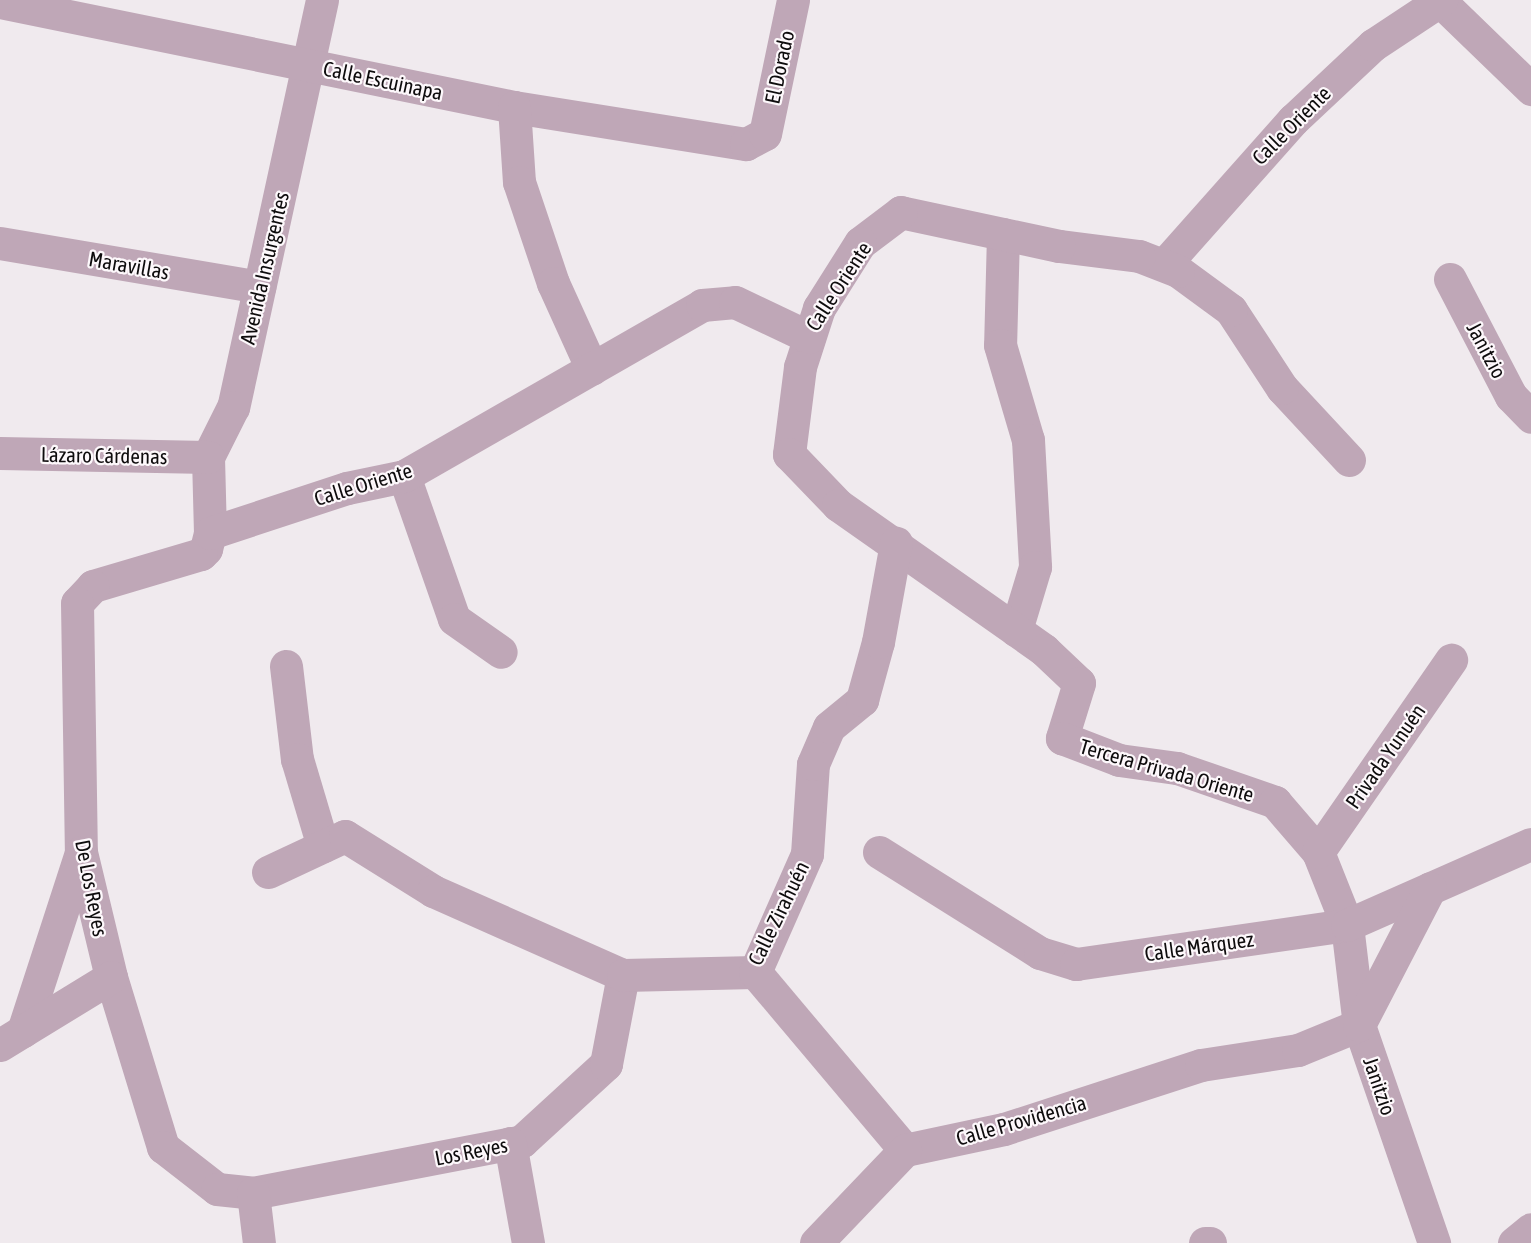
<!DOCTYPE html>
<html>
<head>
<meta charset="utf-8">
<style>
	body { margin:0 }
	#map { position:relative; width:1531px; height:1243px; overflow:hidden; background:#f0eaee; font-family:"Asap Condensed",sans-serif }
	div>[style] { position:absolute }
	.street>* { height:33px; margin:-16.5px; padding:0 16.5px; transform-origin:16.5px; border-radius:16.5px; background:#bfa7b7 }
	span { translate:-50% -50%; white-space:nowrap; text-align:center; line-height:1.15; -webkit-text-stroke:4.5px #fdf8fb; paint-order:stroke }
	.street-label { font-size:21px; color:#0e0c0d }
</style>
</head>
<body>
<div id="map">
	<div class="street">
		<div style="left:322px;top:0;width:417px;rotate:102.3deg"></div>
		<div style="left:233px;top:407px;width:56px;rotate:116.6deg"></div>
		<div style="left:208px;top:457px;width:76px;rotate:88.5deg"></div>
		<div style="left:210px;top:533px;width:16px;rotate:104deg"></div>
		<div style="left:206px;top:549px;width:7px;rotate:135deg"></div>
		<div style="left:201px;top:554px;width:113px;rotate:163.5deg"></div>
		<div style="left:93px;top:586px;width:23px;rotate:133deg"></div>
		<div style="left:77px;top:603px;width:249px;rotate:89.1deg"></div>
		<div style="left:81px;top:852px;width:129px;rotate:76.5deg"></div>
		<div style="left:111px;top:977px;width:178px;rotate:73deg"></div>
		<div style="left:163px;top:1147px;width:68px;rotate:37.9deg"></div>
		<div style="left:217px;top:1189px;width:36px;rotate:6deg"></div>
		<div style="left:253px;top:1193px;width:274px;rotate:-10.9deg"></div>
		<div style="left:522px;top:1141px;width:114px;rotate:-42.5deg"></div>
		<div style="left:606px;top:1064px;width:91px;rotate:-79.2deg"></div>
		<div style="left:1440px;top:1px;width:127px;rotate:44deg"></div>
		<div style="left:0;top:2px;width:525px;rotate:11.55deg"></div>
		<div style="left:514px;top:107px;width:235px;rotate:9.1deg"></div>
		<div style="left:746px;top:144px;width:21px;rotate:-28deg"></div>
		<div style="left:765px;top:134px;width:137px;rotate:-78.2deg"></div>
		<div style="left:514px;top:107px;width:75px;rotate:86.2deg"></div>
		<div style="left:519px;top:182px;width:107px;rotate:71.4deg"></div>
		<div style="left:553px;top:283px;width:94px;rotate:65.6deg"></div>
		<div style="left:1003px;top:234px;width:111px;rotate:91.5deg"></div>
		<div style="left:1000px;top:345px;width:99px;rotate:73.6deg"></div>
		<div style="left:1028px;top:440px;width:127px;rotate:86.8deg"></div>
		<div style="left:1035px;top:567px;width:66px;rotate:106.8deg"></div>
		<div style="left:0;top:243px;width:263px;rotate:9.6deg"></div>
		<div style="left:1165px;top:264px;width:193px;rotate:-48.4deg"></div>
		<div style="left:1293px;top:120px;width:110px;rotate:-43.2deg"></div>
		<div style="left:1373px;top:45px;width:82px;rotate:-33.5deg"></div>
		<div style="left:1450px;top:279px;width:132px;rotate:62.5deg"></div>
		<div style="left:1511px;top:396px;width:29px;rotate:46deg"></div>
		<div style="left:0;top:453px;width:208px;rotate:1.1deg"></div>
		<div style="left:1349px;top:460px;width:98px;rotate:-132.9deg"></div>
		<div style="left:1282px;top:388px;width:93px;rotate:-123.2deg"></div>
		<div style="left:1231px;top:310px;width:66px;rotate:-143.7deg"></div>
		<div style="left:1178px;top:271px;width:42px;rotate:-159deg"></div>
		<div style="left:1139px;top:256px;width:81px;rotate:-172.9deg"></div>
		<div style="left:1059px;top:246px;width:162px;rotate:-167.9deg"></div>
		<div style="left:901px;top:212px;width:51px;rotate:142.9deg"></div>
		<div style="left:860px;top:243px;width:77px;rotate:122.2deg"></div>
		<div style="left:819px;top:308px;width:62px;rotate:107.9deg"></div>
		<div style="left:800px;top:367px;width:88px;rotate:97.2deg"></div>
		<div style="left:789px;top:454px;width:71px;rotate:46.1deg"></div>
		<div style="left:838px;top:505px;width:252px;rotate:35.1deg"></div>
		<div style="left:1044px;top:650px;width:48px;rotate:43.3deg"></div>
		<div style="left:1079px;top:683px;width:58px;rotate:107.2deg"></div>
		<div style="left:1062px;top:738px;width:61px;rotate:21.1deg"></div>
		<div style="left:1119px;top:760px;width:59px;rotate:7.9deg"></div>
		<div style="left:1177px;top:768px;width:104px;rotate:19.1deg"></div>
		<div style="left:1275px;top:802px;width:66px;rotate:49.3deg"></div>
		<div style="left:1318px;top:852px;width:79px;rotate:68.3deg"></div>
		<div style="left:1347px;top:925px;width:101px;rotate:83.2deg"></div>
		<div style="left:1359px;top:1025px;width:231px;rotate:71deg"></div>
		<div style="left:404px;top:476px;width:151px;rotate:70.7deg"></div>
		<div style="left:454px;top:619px;width:57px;rotate:35.1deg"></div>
		<div style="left:210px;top:533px;width:144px;rotate:-18.2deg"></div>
		<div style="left:347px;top:488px;width:58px;rotate:-11.9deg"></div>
		<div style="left:404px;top:476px;width:344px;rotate:-29.8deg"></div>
		<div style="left:702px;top:305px;width:33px;rotate:-5deg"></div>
		<div style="left:735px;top:302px;width:82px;rotate:25.3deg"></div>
		<div style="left:286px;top:666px;width:94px;rotate:83.3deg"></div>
		<div style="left:297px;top:759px;width:91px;rotate:73.4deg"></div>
		<div style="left:879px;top:852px;width:190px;rotate:32.1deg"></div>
		<div style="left:1040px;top:953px;width:38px;rotate:17deg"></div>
		<div style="left:1076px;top:964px;width:274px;rotate:-8.2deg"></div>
		<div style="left:1347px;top:925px;width:201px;rotate:-23.8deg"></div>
		<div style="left:1318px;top:852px;width:234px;rotate:-55.3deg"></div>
		<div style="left:268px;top:872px;width:85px;rotate:-25.1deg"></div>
		<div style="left:345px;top:836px;width:104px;rotate:32deg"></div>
		<div style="left:433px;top:891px;width:208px;rotate:23.9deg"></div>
		<div style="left:623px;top:975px;width:132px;rotate:-1.3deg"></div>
		<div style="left:755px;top:972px;width:129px;rotate:-66.2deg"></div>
		<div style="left:807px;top:854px;width:90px;rotate:-86.2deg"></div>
		<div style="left:813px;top:764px;width:40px;rotate:-66.6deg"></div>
		<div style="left:829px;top:727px;width:43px;rotate:-39.3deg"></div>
		<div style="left:862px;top:700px;width:60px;rotate:-74.6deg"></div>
		<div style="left:878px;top:642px;width:101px;rotate:-79.7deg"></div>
		<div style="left:755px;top:972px;width:233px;rotate:49.9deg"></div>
		<div style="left:23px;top:1031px;width:187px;rotate:-72deg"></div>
		<div style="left:0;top:1045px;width:130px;rotate:-31.5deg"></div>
		<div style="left:510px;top:1143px;width:102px;rotate:79.8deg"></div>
		<div style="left:905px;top:1150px;width:101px;rotate:-12deg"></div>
		<div style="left:1004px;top:1129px;width:207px;rotate:-18deg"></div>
		<div style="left:1201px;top:1065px;width:98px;rotate:-8.8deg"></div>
		<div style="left:1298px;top:1050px;width:66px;rotate:-22.3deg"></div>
		<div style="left:1359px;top:1025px;width:154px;rotate:-62.6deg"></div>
		<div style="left:253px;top:1193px;width:50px;rotate:83.2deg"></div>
		<div style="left:816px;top:1243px;width:129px;rotate:-46.3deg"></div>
		<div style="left:1205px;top:1243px;width:5px"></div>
		<div style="left:1514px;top:1243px;width:22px;rotate:-39deg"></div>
	</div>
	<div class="street-label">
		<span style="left:779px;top:67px;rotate:-78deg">El Dorado</span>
		<span style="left:383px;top:80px;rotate:12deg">Calle Escuinapa</span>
		<span style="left:1291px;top:125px;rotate:-45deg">Calle Oriente</span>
		<span style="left:129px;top:265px;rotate:10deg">Maravillas</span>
		<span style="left:264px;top:268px;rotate:-77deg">Avenida Insurgentes</span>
		<span style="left:838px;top:286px;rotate:-57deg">Calle Oriente</span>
		<span style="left:1487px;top:350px;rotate:62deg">Janitzio</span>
		<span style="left:104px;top:455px;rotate:1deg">Lázaro Cárdenas</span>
		<span style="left:363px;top:484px;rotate:-17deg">Calle Oriente</span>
		<span style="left:1385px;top:756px;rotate:-55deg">Privada Yunuén</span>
		<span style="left:1167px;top:770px;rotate:16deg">Tercera Privada Oriente</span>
		<span style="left:92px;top:888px;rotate:79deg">De Los Reyes</span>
		<span style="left:778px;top:913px;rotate:-64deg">Calle Zirahuén</span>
		<span style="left:1199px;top:946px;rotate:-8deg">Calle Márquez</span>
		<span style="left:1380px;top:1086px;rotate:71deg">Janitzio</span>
		<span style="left:1021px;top:1120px;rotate:-16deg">Calle Providencia</span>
		<span style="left:471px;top:1151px;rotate:-11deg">Los Reyes</span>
	</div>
</div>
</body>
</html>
